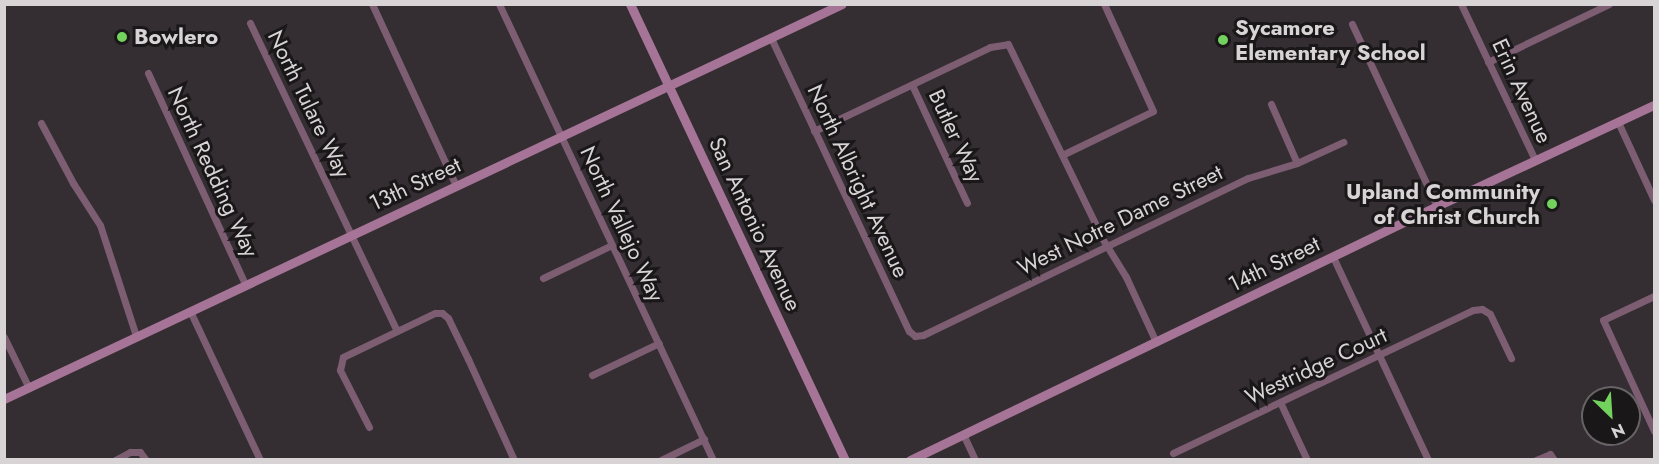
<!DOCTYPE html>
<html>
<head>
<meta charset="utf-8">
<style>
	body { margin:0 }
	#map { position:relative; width:1659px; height:464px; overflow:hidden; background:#342e32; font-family:Jost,sans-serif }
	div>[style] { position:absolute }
	.street>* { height:7px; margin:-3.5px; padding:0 3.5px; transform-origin:3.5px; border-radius:3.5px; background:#7c5d72 }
	.secondary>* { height:9px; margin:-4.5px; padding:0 4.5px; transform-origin:4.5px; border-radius:4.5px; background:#a67497 }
	.dots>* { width:16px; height:16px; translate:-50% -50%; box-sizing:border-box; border:3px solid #1a1719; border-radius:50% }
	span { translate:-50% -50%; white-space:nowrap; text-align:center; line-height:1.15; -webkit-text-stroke:6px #1a1719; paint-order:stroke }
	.poi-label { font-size:22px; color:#d8d4d6; font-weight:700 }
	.left { translate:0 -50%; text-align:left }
	.right { translate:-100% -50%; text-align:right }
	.street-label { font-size:22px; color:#d8d4d6 }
	.frame { position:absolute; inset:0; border:6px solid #d8d4d6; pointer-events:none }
	.north { position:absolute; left:1581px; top:386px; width:60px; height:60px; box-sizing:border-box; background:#1a1719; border:2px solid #666365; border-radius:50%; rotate:155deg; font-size:16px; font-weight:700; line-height:24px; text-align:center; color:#d8d4d6 }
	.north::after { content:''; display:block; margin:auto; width:21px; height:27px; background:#73d25d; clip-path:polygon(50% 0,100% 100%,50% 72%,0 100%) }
</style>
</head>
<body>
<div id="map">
	<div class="street">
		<div style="left:372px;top:4px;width:200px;rotate:65.2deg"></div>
		<div style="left:499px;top:4px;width:504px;rotate:64.86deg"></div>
		<div style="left:1461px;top:4px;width:173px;rotate:64.6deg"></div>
		<div style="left:250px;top:23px;width:341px;rotate:64.5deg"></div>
		<div style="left:1352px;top:24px;width:201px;rotate:65deg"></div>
		<div style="left:771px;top:38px;width:324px;rotate:64.8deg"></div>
		<div style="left:909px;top:331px;width:8px;rotate:40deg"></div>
		<div style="left:915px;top:336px;width:8px;rotate:-7deg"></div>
		<div style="left:923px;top:335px;width:361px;rotate:-25.8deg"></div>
		<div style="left:1248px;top:178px;width:51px;rotate:-17deg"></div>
		<div style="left:1297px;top:163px;width:51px;rotate:-24.5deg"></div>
		<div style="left:1488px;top:62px;width:134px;rotate:-25.6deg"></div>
		<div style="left:148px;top:73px;width:234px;rotate:65.3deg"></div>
		<div style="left:912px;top:85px;width:130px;rotate:65deg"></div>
		<div style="left:1271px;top:104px;width:64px;rotate:66.2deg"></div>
		<div style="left:1618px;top:122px;width:86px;rotate:65.2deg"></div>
		<div style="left:41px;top:123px;width:68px;rotate:61.9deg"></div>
		<div style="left:73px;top:183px;width:50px;rotate:57.3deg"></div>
		<div style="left:100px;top:225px;width:117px;rotate:72deg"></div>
		<div style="left:814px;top:131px;width:195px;rotate:-25.5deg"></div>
		<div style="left:990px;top:47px;width:18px;rotate:-9deg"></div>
		<div style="left:1008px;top:44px;width:216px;rotate:64.1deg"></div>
		<div style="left:1102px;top:238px;width:46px;rotate:58.4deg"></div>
		<div style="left:1126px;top:277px;width:72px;rotate:65.2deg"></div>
		<div style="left:1062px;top:155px;width:101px;rotate:-25.8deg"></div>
		<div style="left:1153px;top:111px;width:118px;rotate:-114.6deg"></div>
		<div style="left:1333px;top:257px;width:224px;rotate:64.9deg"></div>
		<div style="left:543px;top:278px;width:76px;rotate:-25.6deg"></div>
		<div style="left:1654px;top:296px;width:56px;rotate:154.8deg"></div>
		<div style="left:1603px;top:320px;width:122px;rotate:65.3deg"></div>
		<div style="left:190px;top:311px;width:165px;rotate:64.8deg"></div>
		<div style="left:4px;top:337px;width:57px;rotate:63.9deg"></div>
		<div style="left:592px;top:375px;width:74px;rotate:-25.5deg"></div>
		<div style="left:1280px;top:402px;width:64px;rotate:65deg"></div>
		<div style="left:369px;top:427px;width:64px;rotate:-117deg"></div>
		<div style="left:340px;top:370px;width:13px;rotate:-77deg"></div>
		<div style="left:343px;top:357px;width:102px;rotate:-25.6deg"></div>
		<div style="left:435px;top:313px;width:7px"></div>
		<div style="left:442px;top:313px;width:8px;rotate:40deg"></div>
		<div style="left:448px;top:318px;width:46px;rotate:64deg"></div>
		<div style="left:468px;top:359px;width:111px;rotate:65.5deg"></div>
		<div style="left:963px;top:434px;width:29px;rotate:65deg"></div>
		<div style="left:1173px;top:453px;width:332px;rotate:-25.5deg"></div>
		<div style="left:1473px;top:310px;width:9px;rotate:-6deg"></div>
		<div style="left:1482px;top:309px;width:9px;rotate:32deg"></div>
		<div style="left:1490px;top:314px;width:49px;rotate:64.5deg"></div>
		<div style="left:115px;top:460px;width:17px;rotate:-28deg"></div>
		<div style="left:130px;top:452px;width:10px"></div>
		<div style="left:140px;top:452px;width:10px;rotate:53deg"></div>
		<div style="left:661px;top:460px;width:48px;rotate:-26deg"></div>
		<div style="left:1536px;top:460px;width:15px;rotate:-23deg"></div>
		<div style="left:1550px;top:454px;width:7px;rotate:56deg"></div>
	</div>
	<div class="secondary">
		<div style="left:630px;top:4px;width:504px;rotate:64.76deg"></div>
		<div style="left:4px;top:399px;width:926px;rotate:-25.24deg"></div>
		<div style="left:910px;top:460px;width:585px;rotate:-25.73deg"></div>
		<div style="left:1437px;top:206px;width:239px;rotate:-25deg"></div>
	</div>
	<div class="dots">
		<div style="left:122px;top:37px;background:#73d25d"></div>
		<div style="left:1223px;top:40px;background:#73d25d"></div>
		<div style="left:1552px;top:204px;background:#73d25d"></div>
	</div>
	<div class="poi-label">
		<span class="left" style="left:1235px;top:40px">Sycamore<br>Elementary School</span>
		<span class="left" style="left:134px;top:37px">Bowlero</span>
		<span class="right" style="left:1540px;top:204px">Upland Community<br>of Christ Church</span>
	</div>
	<div class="street-label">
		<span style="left:1522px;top:91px;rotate:65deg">Erin Avenue</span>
		<span style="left:309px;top:104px;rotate:64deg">North Tulare Way</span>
		<span style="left:956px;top:136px;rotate:65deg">Butler Way</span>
		<span style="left:213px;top:172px;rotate:65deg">North Redding Way</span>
		<span style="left:858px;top:181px;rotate:65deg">North Albright Avenue</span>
		<span style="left:415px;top:184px;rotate:-25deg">13th Street</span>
		<span style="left:1120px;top:220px;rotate:-26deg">West Notre Dame Street</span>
		<span style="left:622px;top:224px;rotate:65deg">North Vallejo Way</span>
		<span style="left:755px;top:224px;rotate:65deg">San Antonio Avenue</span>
		<span style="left:1274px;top:264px;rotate:-26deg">14th Street</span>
		<span style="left:1316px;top:366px;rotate:-25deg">Westridge Court</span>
	</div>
	<div class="frame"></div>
	<div class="north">N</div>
</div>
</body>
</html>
